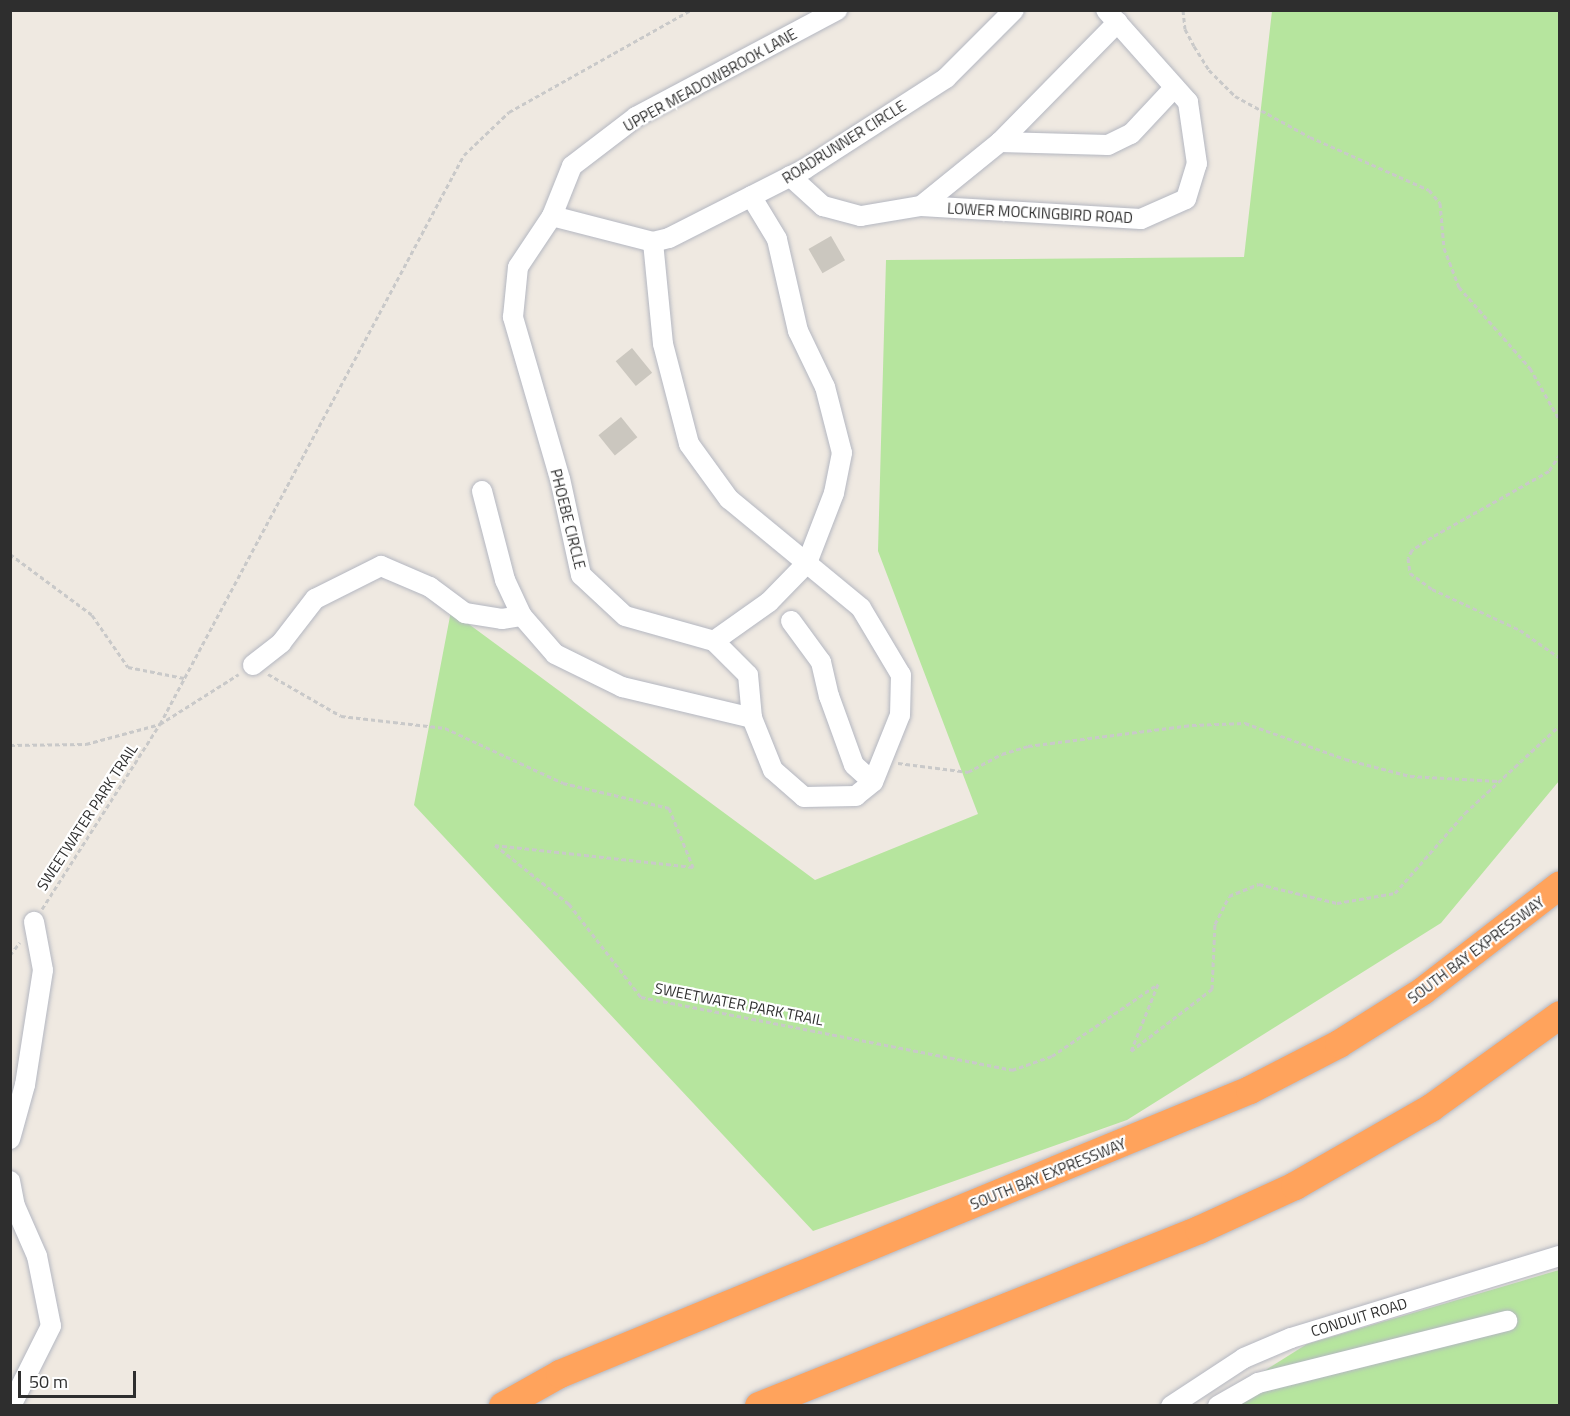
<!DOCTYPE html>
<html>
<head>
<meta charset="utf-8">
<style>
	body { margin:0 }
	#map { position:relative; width:1570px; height:1416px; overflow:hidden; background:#efe9e1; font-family:"Titillium Web",sans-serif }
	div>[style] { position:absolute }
	.green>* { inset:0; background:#b6e59e }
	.building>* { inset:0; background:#cbc7bf; transform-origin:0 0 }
	.path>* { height:3px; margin-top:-1.5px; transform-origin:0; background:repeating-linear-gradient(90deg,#c9c9c9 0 4.5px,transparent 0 7.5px) }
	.roads { filter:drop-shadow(0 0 2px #b4b7c1) drop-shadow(0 0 2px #b4b7c1) }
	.minor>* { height:20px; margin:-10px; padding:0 10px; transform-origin:10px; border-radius:10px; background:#fff }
	.highway>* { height:28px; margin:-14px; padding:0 14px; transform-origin:14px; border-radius:14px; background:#ffa35c }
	span { translate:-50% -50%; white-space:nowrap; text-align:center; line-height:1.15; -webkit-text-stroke:4.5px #fff; paint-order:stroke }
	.street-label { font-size:15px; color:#2e2e2e }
	.frame { position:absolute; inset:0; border:12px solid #2e2e2e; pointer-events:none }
	.scale { position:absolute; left:18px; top:1371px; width:118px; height:27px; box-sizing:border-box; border:3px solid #2e2e2e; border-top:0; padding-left:8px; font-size:18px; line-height:21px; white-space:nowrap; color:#2e2e2e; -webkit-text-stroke:4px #fff; paint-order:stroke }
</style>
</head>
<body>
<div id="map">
	<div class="green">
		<div style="clip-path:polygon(1272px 11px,1559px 11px,1559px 781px,1441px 923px,1127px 1120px,813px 1231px,414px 805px,451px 611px,815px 880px,978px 814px,878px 551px,886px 260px,1244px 257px)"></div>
		<div style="clip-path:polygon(1559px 1270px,1559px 1405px,1208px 1406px,1307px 1344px)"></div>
	</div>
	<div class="building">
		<div style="left:831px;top:236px;width:28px;height:26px;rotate:60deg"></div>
		<div style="left:632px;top:348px;width:32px;height:21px;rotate:51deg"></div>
		<div style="left:621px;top:417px;width:26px;height:29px;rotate:51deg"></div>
	</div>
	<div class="path">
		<div style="left:1183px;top:10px;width:19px;rotate:84deg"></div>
		<div style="left:1185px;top:29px;width:19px;rotate:62deg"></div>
		<div style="left:1194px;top:46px;width:28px;rotate:58deg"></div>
		<div style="left:1209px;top:70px;width:37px;rotate:45deg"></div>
		<div style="left:1235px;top:96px;width:85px;rotate:28.7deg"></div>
		<div style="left:1310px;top:137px;width:130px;rotate:24deg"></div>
		<div style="left:1429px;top:190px;width:17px;rotate:50deg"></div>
		<div style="left:1440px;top:203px;width:45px;rotate:84.9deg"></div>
		<div style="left:1444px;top:248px;width:42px;rotate:69deg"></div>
		<div style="left:1459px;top:287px;width:108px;rotate:48.8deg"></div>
		<div style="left:1530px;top:368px;width:61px;rotate:60.5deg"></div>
		<div style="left:1560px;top:454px;width:20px;rotate:123deg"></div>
		<div style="left:1549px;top:471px;width:134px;rotate:150.6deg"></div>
		<div style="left:1432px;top:537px;width:24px;rotate:147deg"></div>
		<div style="left:1412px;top:550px;width:9px;rotate:117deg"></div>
		<div style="left:1408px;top:558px;width:15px;rotate:82deg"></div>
		<div style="left:1410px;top:573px;width:27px;rotate:36deg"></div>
		<div style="left:1432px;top:589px;width:97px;rotate:25deg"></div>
		<div style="left:1520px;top:630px;width:49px;rotate:35deg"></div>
		<div style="left:10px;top:554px;width:102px;rotate:36.6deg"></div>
		<div style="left:92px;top:615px;width:63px;rotate:55.3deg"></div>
		<div style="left:128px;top:667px;width:57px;rotate:11.1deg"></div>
		<div style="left:268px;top:674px;width:84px;rotate:29.9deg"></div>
		<div style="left:341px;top:716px;width:105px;rotate:6.6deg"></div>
		<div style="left:445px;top:728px;width:130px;rotate:25deg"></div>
		<div style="left:563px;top:783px;width:109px;rotate:13.3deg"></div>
		<div style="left:669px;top:808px;width:64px;rotate:67.9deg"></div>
		<div style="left:693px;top:867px;width:199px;rotate:-173.7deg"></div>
		<div style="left:495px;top:845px;width:95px;rotate:38.6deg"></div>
		<div style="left:569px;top:904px;width:118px;rotate:52.3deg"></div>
		<div style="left:641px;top:997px;width:378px;rotate:11.1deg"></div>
		<div style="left:1012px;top:1070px;width:42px;rotate:-19.3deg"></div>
		<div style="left:1052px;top:1056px;width:128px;rotate:-34.2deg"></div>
		<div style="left:1158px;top:984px;width:72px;rotate:111.9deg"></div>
		<div style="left:1131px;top:1051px;width:102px;rotate:-37.4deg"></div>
		<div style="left:1212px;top:989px;width:65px;rotate:-87.4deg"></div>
		<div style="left:1215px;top:924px;width:31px;rotate:-63deg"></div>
		<div style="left:1229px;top:896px;width:32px;rotate:-22deg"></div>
		<div style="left:1259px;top:884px;width:80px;rotate:13.7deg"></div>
		<div style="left:1337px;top:903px;width:59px;rotate:-9.8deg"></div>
		<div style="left:1395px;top:893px;width:106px;rotate:-48.8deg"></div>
		<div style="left:1465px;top:813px;width:129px;rotate:-42.8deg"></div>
		<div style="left:10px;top:745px;width:76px;rotate:-0.8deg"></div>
		<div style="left:86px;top:744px;width:77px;rotate:-15.1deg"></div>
		<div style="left:160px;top:724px;width:93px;rotate:-32.3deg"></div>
		<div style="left:898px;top:763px;width:71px;rotate:7.3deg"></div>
		<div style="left:968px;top:772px;width:38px;rotate:-28deg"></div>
		<div style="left:1002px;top:754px;width:27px;rotate:-17deg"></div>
		<div style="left:1028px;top:746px;width:165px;rotate:-7.3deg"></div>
		<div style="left:1192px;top:725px;width:53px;rotate:-2.2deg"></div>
		<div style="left:1245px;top:723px;width:106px;rotate:19.8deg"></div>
		<div style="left:1345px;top:759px;width:67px;rotate:14.7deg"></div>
		<div style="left:1410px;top:776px;width:88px;rotate:3.3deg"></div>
		<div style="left:42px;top:909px;width:219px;rotate:-57.5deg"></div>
		<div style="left:160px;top:724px;width:645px;rotate:-61.89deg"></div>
		<div style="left:464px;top:155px;width:62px;rotate:-43.7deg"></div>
		<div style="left:509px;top:112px;width:209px;rotate:-29.3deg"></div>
		<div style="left:10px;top:955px;width:16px;rotate:-52deg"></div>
	</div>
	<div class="roads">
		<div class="minor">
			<div style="left:1000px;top:142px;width:108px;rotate:1.6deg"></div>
			<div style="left:1108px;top:145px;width:25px;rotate:-26deg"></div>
			<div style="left:1131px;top:134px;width:64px;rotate:-46.9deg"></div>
			<div style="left:790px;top:176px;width:45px;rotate:42.3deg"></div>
			<div style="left:823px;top:206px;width:39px;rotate:15deg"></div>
			<div style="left:861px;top:216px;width:61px;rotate:-9.5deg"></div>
			<div style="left:921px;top:206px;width:220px;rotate:3.4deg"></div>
			<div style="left:1141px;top:219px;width:49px;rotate:-24deg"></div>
			<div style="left:1186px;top:199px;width:37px;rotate:-73deg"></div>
			<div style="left:1197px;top:164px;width:63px;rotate:-98.3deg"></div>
			<div style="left:1188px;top:102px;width:123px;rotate:-131.7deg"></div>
			<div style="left:921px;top:206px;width:102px;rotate:-39deg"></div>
			<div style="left:1000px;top:142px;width:168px;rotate:-45.5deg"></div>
			<div style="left:552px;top:216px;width:54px;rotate:-68.2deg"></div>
			<div style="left:572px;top:166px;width:81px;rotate:-37.4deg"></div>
			<div style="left:636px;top:117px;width:228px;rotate:-28deg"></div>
			<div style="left:653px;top:242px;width:102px;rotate:84.4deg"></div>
			<div style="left:663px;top:344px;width:103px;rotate:75.4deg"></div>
			<div style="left:689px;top:444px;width:68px;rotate:54deg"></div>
			<div style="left:729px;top:499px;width:171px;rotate:39.5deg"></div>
			<div style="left:861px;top:608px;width:78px;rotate:59.2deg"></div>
			<div style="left:901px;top:675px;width:40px;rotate:91.4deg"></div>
			<div style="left:900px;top:715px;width:72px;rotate:111.9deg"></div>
			<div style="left:873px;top:782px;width:22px;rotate:141deg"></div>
			<div style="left:856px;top:796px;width:52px;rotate:178.9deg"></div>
			<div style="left:804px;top:797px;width:41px;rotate:-138.9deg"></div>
			<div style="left:773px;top:770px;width:56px;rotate:-112deg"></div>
			<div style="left:752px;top:718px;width:43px;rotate:-95.3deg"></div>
			<div style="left:748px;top:675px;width:48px;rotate:-135deg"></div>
			<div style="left:714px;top:641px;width:92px;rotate:-164.3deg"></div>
			<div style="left:625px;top:616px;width:60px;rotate:-137deg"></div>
			<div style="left:581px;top:575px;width:98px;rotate:-102.3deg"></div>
			<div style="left:560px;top:479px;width:169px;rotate:-106.2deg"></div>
			<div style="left:513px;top:317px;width:50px;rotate:-84.3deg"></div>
			<div style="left:518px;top:267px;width:61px;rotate:-56.3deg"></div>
			<div style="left:552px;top:216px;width:104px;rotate:14.4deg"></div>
			<div style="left:653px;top:242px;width:16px;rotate:-14deg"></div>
			<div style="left:669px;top:238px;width:153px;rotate:-26.9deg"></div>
			<div style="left:805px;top:169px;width:168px;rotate:-32.8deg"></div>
			<div style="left:946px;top:78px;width:96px;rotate:-45deg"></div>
			<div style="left:482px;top:491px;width:92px;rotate:75.5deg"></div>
			<div style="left:505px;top:580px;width:40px;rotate:65deg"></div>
			<div style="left:522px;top:616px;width:50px;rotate:49deg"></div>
			<div style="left:555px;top:654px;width:75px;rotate:26.2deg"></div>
			<div style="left:622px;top:687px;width:134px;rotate:13.4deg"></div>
			<div style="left:791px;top:621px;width:51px;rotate:53.8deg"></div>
			<div style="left:821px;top:662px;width:35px;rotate:77deg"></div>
			<div style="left:829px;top:696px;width:73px;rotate:70.1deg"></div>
			<div style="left:854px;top:765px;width:25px;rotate:42deg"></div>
			<div style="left:714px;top:641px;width:67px;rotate:-35.3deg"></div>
			<div style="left:769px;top:602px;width:54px;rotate:-45.7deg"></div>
			<div style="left:807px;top:563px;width:75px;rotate:-68.9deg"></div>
			<div style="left:834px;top:493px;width:41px;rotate:-78.7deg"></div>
			<div style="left:842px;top:453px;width:68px;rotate:-104.4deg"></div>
			<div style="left:825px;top:387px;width:62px;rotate:-115.7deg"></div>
			<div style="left:798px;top:331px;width:94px;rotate:-102.9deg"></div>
			<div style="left:777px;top:239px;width:50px;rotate:-121.2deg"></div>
			<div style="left:253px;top:665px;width:36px;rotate:-38deg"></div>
			<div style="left:281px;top:643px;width:56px;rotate:-52.3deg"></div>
			<div style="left:315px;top:599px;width:74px;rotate:-26.6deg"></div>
			<div style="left:381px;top:566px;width:53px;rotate:23.2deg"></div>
			<div style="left:430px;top:587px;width:44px;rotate:36.6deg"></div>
			<div style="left:465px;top:613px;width:37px;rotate:9deg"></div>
			<div style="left:502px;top:619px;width:20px;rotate:-9deg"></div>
			<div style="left:10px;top:1139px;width:56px;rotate:-74.5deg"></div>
			<div style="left:25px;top:1085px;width:116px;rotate:-81.1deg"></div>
			<div style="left:43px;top:970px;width:49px;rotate:-100.6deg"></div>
			<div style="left:10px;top:1181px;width:25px;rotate:79deg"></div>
			<div style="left:15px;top:1206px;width:55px;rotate:66.3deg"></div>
			<div style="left:37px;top:1256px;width:71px;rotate:78.7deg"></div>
			<div style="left:51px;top:1326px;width:89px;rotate:116.6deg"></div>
			<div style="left:1171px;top:1406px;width:87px;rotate:-33.3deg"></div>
			<div style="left:1244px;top:1358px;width:51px;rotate:-23.1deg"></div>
			<div style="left:1291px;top:1338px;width:281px;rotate:-17deg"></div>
			<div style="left:1218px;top:1406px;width:46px;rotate:-29.9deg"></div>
			<div style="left:1258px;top:1383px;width:257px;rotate:-14deg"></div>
		</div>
		<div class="highway">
			<div style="left:503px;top:1406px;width:65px;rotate:-29.3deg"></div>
			<div style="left:560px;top:1374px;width:746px;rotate:-22.37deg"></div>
			<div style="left:1250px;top:1090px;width:100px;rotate:-27.3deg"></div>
			<div style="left:1339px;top:1044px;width:99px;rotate:-32.2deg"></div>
			<div style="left:1423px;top:991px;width:173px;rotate:-37.7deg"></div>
			<div style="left:759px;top:1406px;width:474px;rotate:-21.8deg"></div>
			<div style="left:1199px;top:1230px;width:106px;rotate:-24.6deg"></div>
			<div style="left:1295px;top:1186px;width:157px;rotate:-29.8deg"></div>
			<div style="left:1431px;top:1108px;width:159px;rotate:-35.8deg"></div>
		</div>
	</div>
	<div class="street-label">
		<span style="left:710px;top:80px;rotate:-29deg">UPPER MEADOWBROOK LANE</span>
		<span style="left:844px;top:142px;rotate:-32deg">ROADRUNNER CIRCLE</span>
		<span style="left:1040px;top:213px;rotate:3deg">LOWER MOCKINGBIRD ROAD</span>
		<span style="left:568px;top:519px;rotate:76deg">PHOEBE CIRCLE</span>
		<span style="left:87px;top:817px;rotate:-57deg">SWEETWATER PARK TRAIL</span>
		<span style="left:1476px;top:950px;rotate:-37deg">SOUTH BAY EXPRESSWAY</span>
		<span style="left:739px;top:1004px;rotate:11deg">SWEETWATER PARK TRAIL</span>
		<span style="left:1048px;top:1174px;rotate:-22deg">SOUTH BAY EXPRESSWAY</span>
		<span style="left:1359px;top:1317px;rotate:-17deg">CONDUIT ROAD</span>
	</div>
	<div class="frame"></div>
	<div class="scale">50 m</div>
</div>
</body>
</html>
